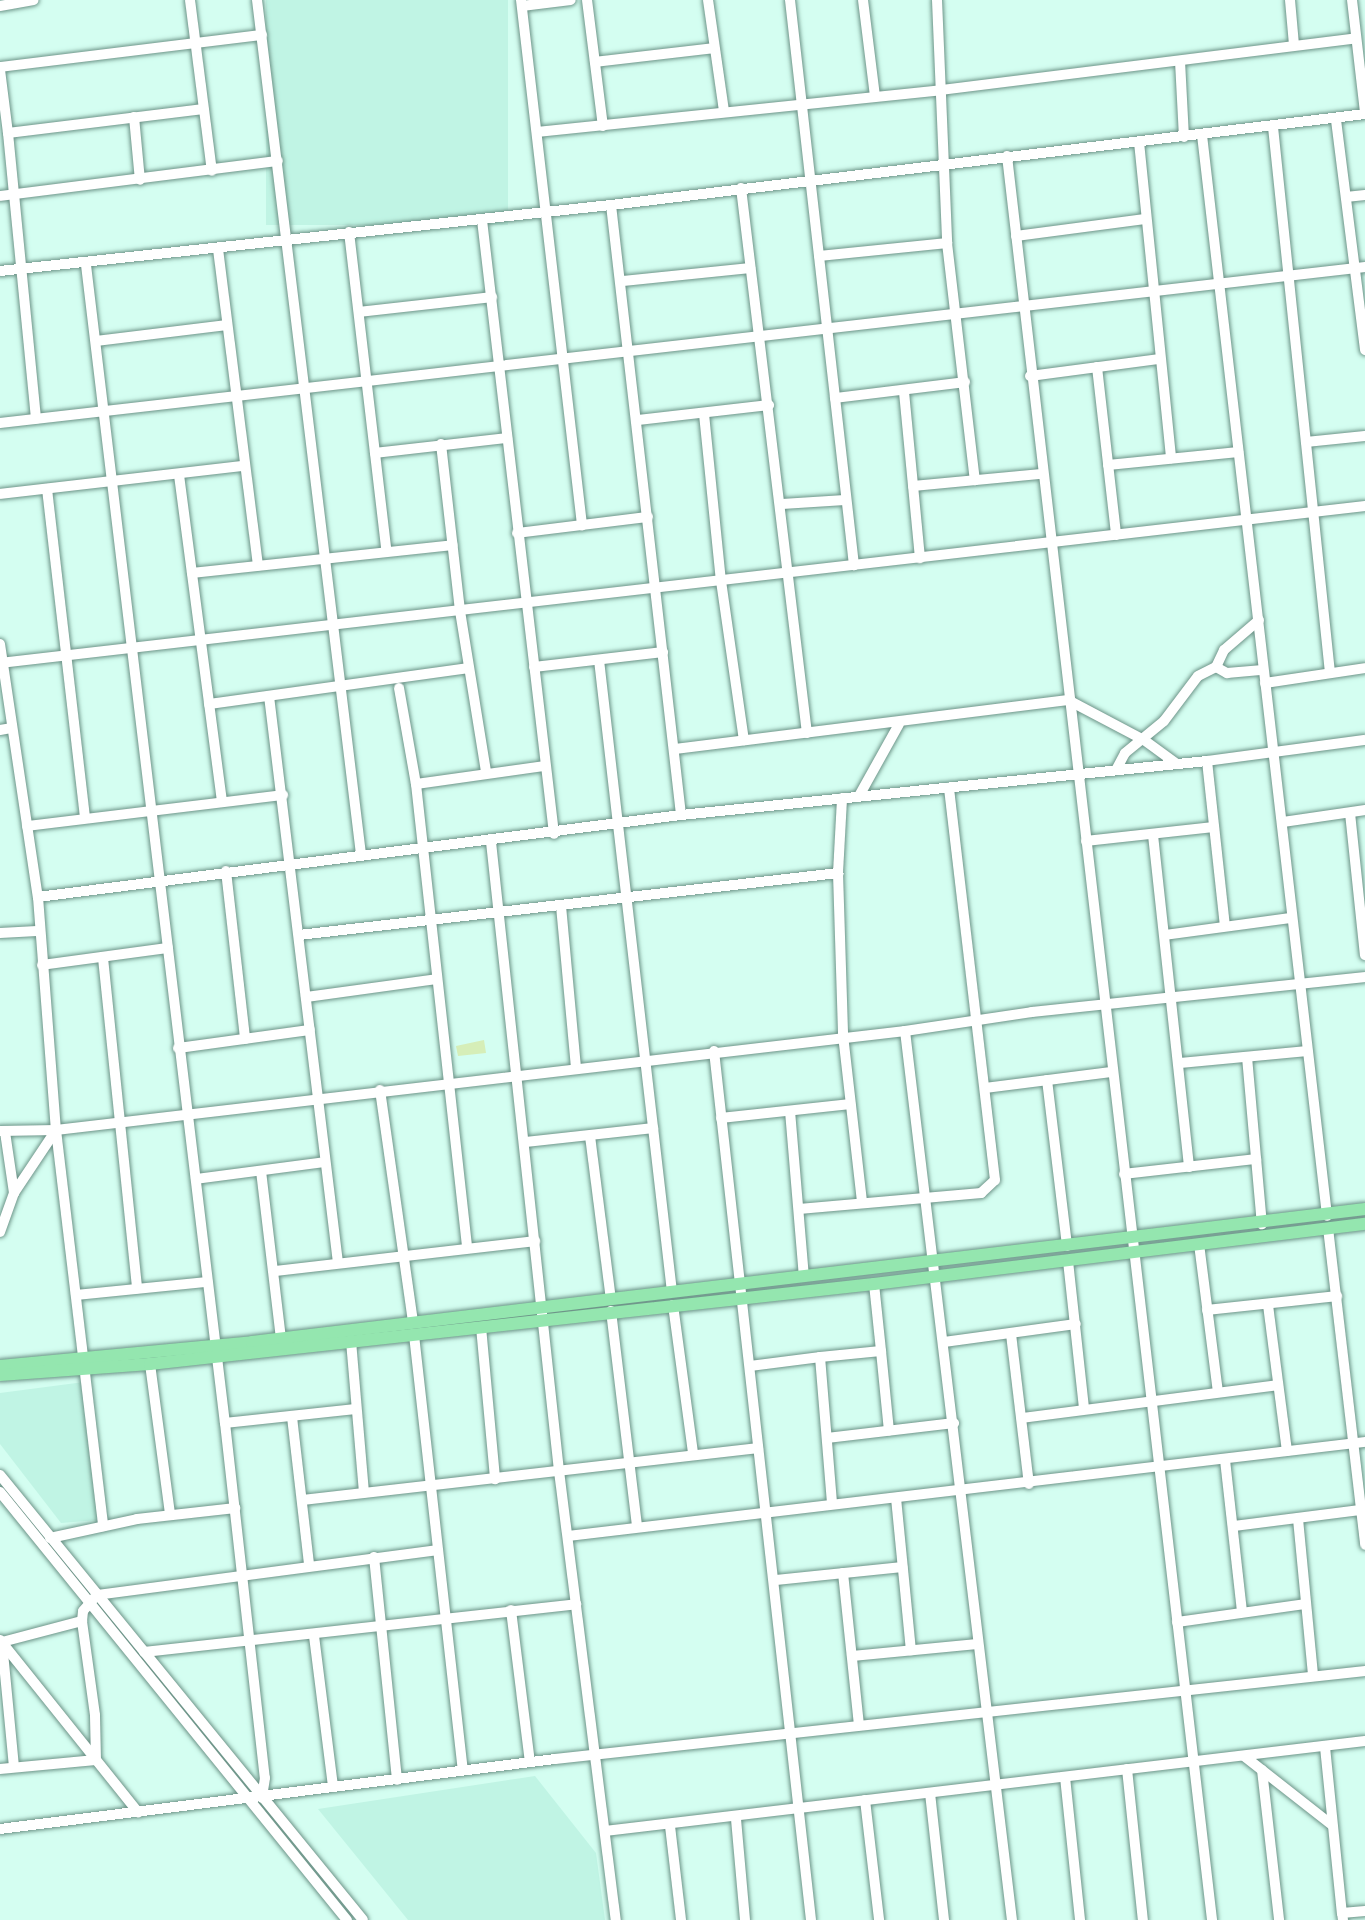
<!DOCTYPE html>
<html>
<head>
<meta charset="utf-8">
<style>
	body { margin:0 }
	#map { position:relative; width:1365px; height:1920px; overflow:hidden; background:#d4fef1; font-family:"Space Grotesk",sans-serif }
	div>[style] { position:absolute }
	.built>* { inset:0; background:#c0f4e4; transform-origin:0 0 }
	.green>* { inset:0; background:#d6eeb8 }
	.roads { filter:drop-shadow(0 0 2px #6d9488) drop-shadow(0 0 2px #6d9488) }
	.minor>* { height:10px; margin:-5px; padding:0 5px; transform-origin:5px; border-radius:5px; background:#fff }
	.major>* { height:12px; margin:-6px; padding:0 6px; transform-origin:6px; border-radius:6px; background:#94e6af }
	span { translate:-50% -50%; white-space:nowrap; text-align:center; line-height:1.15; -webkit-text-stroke:7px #fff; paint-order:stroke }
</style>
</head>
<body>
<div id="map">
	<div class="built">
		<div style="left:266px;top:0;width:242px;height:225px"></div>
		<div style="clip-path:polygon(84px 1382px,98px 1520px,61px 1523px,0 1444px,0 1393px)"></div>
		<div style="clip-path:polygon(535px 1776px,596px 1853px,605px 1920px,408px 1920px,318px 1809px)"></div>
	</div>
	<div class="green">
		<div style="clip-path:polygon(484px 1040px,486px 1053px,458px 1056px,456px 1046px)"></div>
	</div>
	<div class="roads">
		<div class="minor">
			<div style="left:190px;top:0;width:172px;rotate:82.7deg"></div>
			<div style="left:257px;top:0;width:860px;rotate:83.06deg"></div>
			<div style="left:521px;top:0;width:529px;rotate:83.37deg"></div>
			<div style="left:587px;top:0;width:127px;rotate:82.8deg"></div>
			<div style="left:708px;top:0;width:112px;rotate:81.8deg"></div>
			<div style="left:790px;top:0;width:569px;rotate:83.54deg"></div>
			<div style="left:863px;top:0;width:97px;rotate:82.9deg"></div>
			<div style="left:937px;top:0;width:243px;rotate:87.6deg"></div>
			<div style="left:947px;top:243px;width:239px;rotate:83.3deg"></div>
			<div style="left:1290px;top:0;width:45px;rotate:84.9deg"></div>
			<div style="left:1352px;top:0;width:113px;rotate:83.4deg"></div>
			<div style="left:0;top:6px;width:34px;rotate:-10deg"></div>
			<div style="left:522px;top:6px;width:49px;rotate:-7deg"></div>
			<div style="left:1180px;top:61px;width:76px;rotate:87deg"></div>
			<div style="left:595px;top:62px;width:120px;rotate:-6.7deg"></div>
			<div style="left:0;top:67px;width:264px;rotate:-7deg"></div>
			<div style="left:0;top:70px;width:64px;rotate:82.8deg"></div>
			<div style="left:8px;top:133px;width:197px;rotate:-7deg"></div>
			<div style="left:134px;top:117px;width:63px;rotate:84.6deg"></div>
			<div style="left:1336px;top:120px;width:232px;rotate:82.8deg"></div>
			<div style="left:1273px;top:127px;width:549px;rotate:84.04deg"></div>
			<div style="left:537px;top:132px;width:406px;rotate:-5.9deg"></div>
			<div style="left:941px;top:90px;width:418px;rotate:-7.1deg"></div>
			<div style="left:8px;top:133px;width:287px;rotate:84.4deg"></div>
			<div style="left:1202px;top:135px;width:1088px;rotate:83.4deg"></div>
			<div style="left:1139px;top:142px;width:318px;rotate:84.2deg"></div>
			<div style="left:1007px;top:156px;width:1776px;rotate:83.37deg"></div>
			<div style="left:741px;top:188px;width:549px;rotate:83.1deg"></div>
			<div style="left:0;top:196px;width:280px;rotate:-7.2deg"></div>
			<div style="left:1346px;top:197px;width:19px;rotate:-6deg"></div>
			<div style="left:611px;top:205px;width:614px;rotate:83.45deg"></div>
			<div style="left:482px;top:220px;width:618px;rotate:83.31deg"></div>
			<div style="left:349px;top:232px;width:319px;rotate:83.3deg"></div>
			<div style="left:1016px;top:236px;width:130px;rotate:-7.5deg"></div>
			<div style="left:218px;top:249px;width:319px;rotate:82.8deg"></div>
			<div style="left:819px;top:256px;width:129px;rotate:-5.8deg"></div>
			<div style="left:86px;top:265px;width:1166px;rotate:83.16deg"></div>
			<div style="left:225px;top:1423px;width:357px;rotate:83.6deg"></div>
			<div style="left:265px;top:1778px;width:20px;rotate:99deg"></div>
			<div style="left:0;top:271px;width:615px;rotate:-6.17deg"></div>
			<div style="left:611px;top:205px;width:759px;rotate:-6.88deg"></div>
			<div style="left:623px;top:281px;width:128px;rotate:-5.8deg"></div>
			<div style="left:359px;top:312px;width:134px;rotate:-6.4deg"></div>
			<div style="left:96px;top:341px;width:132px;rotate:-7deg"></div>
			<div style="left:1097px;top:367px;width:169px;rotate:83.5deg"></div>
			<div style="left:1030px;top:376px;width:131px;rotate:-7.5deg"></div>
			<div style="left:904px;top:392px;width:167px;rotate:84.5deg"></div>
			<div style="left:835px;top:398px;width:131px;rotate:-7deg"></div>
			<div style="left:704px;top:414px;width:168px;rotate:84.2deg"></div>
			<div style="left:721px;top:581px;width:161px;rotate:81.8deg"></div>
			<div style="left:638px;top:420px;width:132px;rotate:-6.5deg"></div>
			<div style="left:0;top:423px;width:1374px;rotate:-6.52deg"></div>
			<div style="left:1306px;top:442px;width:59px;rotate:-5.8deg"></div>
			<div style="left:441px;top:444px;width:168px;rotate:83.5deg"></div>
			<div style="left:460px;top:611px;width:163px;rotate:80.8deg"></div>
			<div style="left:375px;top:453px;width:133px;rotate:-6.5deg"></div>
			<div style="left:1108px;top:465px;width:131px;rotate:-5.7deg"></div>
			<div style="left:179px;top:475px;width:328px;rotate:82.5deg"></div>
			<div style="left:913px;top:486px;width:129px;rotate:-5.4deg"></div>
			<div style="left:47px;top:489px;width:329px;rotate:83.4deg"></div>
			<div style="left:0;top:494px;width:245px;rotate:-6.6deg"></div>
			<div style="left:782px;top:504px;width:63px;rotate:-3.6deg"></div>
			<div style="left:517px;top:533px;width:132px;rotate:-7deg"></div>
			<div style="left:192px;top:573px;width:262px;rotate:-6.1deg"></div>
			<div style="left:1259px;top:620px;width:46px;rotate:139.4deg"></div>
			<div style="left:1224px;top:650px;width:19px;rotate:115deg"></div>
			<div style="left:1216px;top:667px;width:13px;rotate:29deg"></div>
			<div style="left:1227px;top:673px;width:36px;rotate:-5deg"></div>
			<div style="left:0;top:644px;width:256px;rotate:81.5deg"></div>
			<div style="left:38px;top:897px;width:234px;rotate:85.6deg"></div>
			<div style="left:56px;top:1130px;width:399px;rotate:83.2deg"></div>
			<div style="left:599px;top:660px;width:636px;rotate:83.41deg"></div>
			<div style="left:0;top:663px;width:1374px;rotate:-6.56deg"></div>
			<div style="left:534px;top:667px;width:130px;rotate:-6.6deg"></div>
			<div style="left:1265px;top:683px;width:101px;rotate:-8.5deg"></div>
			<div style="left:399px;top:688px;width:97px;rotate:80deg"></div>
			<div style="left:416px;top:784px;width:467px;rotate:83.7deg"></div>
			<div style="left:269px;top:696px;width:571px;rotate:83.06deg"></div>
			<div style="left:209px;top:704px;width:261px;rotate:-7.9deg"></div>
			<div style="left:0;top:730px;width:11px;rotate:-10deg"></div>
			<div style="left:675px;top:749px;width:396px;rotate:-7.1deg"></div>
			<div style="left:1068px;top:700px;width:86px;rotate:27.8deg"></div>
			<div style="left:1144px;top:740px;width:39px;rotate:36deg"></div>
			<div style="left:1207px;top:761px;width:166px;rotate:83.8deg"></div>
			<div style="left:1116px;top:770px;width:19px;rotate:-62deg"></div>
			<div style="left:1125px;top:753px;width:50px;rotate:-39.4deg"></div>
			<div style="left:1164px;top:721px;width:56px;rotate:-52.9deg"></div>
			<div style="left:1198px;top:676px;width:20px;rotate:-27deg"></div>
			<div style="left:416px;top:784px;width:129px;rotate:-8deg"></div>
			<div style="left:859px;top:796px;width:82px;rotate:-60.9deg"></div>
			<div style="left:1350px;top:813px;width:143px;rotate:84deg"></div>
			<div style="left:1283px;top:822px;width:83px;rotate:-8.3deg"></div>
			<div style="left:27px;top:826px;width:258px;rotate:-6.9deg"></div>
			<div style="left:1153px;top:835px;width:334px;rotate:83.8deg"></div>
			<div style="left:1086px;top:841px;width:128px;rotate:-6.3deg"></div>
			<div style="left:491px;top:842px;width:633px;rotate:83.83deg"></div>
			<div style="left:559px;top:1471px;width:453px;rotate:82.8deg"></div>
			<div style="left:226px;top:871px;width:169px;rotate:83.5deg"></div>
			<div style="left:838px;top:873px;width:162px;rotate:88.2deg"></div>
			<div style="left:843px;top:1035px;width:168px;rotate:83.5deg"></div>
			<div style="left:38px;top:897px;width:648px;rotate:-7.27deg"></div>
			<div style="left:681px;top:815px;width:529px;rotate:-5.86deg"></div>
			<div style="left:1207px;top:761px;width:159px;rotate:-7.6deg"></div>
			<div style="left:561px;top:906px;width:162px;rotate:84.7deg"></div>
			<div style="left:0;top:933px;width:37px;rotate:-3deg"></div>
			<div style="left:299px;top:935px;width:543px;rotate:-6.56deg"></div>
			<div style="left:838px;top:873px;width:75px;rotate:-86.9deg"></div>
			<div style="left:1165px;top:935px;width:127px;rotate:-7.7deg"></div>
			<div style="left:103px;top:958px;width:332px;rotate:84.1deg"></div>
			<div style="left:42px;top:965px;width:127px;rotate:-7.7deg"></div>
			<div style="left:306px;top:997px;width:132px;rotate:-7.8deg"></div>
			<div style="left:905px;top:1031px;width:895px;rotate:83.14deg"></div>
			<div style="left:178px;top:1048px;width:133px;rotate:-7.8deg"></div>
			<div style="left:714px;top:1051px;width:874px;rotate:83.63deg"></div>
			<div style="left:1247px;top:1057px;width:168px;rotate:84.9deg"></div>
			<div style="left:1180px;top:1063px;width:128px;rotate:-5.4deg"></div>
			<div style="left:1047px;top:1080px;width:167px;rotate:83.1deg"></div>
			<div style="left:985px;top:1088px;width:127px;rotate:-7.2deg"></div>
			<div style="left:380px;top:1090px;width:233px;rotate:81.9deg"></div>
			<div style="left:790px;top:1111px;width:166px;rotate:85.2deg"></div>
			<div style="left:721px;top:1118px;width:130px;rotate:-6.2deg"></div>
			<div style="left:0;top:1131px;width:56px;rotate:-1deg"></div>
			<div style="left:56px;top:1130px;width:855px;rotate:-6.65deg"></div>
			<div style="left:905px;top:1031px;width:128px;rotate:-8.5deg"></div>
			<div style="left:1032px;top:1012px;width:335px;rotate:-6deg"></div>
			<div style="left:5px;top:1132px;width:62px;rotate:81.6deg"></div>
			<div style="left:590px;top:1136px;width:164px;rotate:82.7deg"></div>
			<div style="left:526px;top:1142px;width:128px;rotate:-6.3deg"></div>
			<div style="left:261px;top:1171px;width:168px;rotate:83.2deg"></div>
			<div style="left:1124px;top:1174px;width:133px;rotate:-6.5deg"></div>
			<div style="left:196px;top:1179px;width:130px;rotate:-7.5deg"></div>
			<div style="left:799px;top:1209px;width:183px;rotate:-5deg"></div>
			<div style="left:981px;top:1193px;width:19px;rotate:-43deg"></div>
			<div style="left:995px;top:1180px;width:395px;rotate:-96.7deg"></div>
			<div style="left:1328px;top:1228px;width:319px;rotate:83.3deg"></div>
			<div style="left:0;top:1232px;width:41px;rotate:-70.3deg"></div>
			<div style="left:14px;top:1193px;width:76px;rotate:-56.3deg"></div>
			<div style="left:1199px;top:1244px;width:149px;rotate:82.7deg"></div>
			<div style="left:1068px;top:1261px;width:149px;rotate:83.8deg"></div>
			<div style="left:276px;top:1271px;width:261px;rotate:-6.6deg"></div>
			<div style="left:874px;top:1284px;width:67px;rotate:84deg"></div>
			<div style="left:76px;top:1295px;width:132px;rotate:-5.7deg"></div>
			<div style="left:673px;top:1305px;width:148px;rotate:82.3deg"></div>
			<div style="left:1268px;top:1305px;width:147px;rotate:82.6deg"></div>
			<div style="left:1207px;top:1310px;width:131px;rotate:-6.1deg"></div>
			<div style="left:611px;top:1311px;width:217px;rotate:83.1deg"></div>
			<div style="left:481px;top:1327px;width:153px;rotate:84.7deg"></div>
			<div style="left:1011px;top:1334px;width:151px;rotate:83.2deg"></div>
			<div style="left:414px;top:1335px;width:438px;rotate:83.6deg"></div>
			<div style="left:351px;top:1341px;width:152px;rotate:85.1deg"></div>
			<div style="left:944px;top:1342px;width:133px;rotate:-7.8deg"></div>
			<div style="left:820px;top:1357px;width:61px;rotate:-5.6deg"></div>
			<div style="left:881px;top:1351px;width:80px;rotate:84.3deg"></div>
			<div style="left:150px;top:1364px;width:151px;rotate:82.4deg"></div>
			<div style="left:750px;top:1366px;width:71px;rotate:-7.3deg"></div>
			<div style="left:820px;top:1357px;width:147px;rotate:85.3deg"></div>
			<div style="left:292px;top:1417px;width:149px;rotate:83.4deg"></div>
			<div style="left:1022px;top:1418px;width:258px;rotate:-7.3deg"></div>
			<div style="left:225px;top:1423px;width:131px;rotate:-6.1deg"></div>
			<div style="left:827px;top:1438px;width:128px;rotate:-6.7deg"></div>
			<div style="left:1225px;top:1460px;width:153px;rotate:83.6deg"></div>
			<div style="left:0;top:1475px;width:574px;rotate:50.79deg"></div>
			<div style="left:0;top:1492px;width:551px;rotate:50.97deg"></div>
			<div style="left:896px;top:1498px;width:153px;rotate:84.4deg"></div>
			<div style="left:303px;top:1500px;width:458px;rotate:-6.5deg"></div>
			<div style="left:1298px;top:1519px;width:157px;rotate:84.5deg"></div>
			<div style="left:1234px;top:1526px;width:127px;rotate:-7.2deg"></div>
			<div style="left:568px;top:1536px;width:803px;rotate:-6.73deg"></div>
			<div style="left:50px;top:1538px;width:89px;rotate:-12.3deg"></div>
			<div style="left:137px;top:1519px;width:99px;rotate:-6.4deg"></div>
			<div style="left:374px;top:1557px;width:224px;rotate:84.1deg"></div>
			<div style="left:843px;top:1573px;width:153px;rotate:84deg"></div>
			<div style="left:776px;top:1580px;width:127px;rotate:-5.9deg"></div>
			<div style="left:511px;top:1610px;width:153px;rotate:82.9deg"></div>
			<div style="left:1177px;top:1622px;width:129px;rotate:-8deg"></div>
			<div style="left:314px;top:1636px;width:152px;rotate:82.8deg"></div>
			<div style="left:0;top:1640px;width:221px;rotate:51.3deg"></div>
			<div style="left:144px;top:1652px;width:435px;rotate:-6.3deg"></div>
			<div style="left:852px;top:1656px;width:126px;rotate:-5.5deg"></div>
			<div style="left:1325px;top:1747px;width:167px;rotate:84.2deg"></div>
			<div style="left:1244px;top:1756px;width:112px;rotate:38.1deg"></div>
			<div style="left:14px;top:1767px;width:126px;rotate:-95.5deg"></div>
			<div style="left:2px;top:1642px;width:83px;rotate:-14.7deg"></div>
			<div style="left:0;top:1769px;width:96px;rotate:-5.4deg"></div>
			<div style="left:96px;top:1760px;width:45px;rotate:-91.3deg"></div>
			<div style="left:95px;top:1715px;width:95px;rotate:-97.9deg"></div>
			<div style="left:82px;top:1621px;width:10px;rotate:-84deg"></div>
			<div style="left:83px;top:1611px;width:21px;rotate:-49deg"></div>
			<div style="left:97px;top:1595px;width:343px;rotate:-7.5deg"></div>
			<div style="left:1127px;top:1769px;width:152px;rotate:84deg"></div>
			<div style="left:1262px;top:1770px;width:151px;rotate:83.5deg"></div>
			<div style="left:1065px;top:1777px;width:144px;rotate:84deg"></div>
			<div style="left:930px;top:1793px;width:128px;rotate:83.7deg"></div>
			<div style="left:865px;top:1800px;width:121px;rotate:83.3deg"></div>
			<div style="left:736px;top:1819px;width:101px;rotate:84.9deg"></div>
			<div style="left:670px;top:1826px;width:95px;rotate:83.3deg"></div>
			<div style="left:0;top:1829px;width:559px;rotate:-7.19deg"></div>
			<div style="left:555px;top:1759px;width:815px;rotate:-6.2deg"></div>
			<div style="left:605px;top:1831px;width:765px;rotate:-6.75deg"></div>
			<div style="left:1343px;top:1920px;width:7px;rotate:-98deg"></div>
			<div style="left:1342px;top:1913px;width:23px;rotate:-5deg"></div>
		</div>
		<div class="major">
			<div style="left:0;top:1366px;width:253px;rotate:-5.4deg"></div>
			<div style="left:252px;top:1342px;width:1121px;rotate:-6.81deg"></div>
			<div style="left:0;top:1375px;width:150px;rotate:-4.2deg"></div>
			<div style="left:150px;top:1364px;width:728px;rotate:-6.31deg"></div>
			<div style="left:874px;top:1284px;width:495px;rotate:-7deg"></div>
		</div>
	</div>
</div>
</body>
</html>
